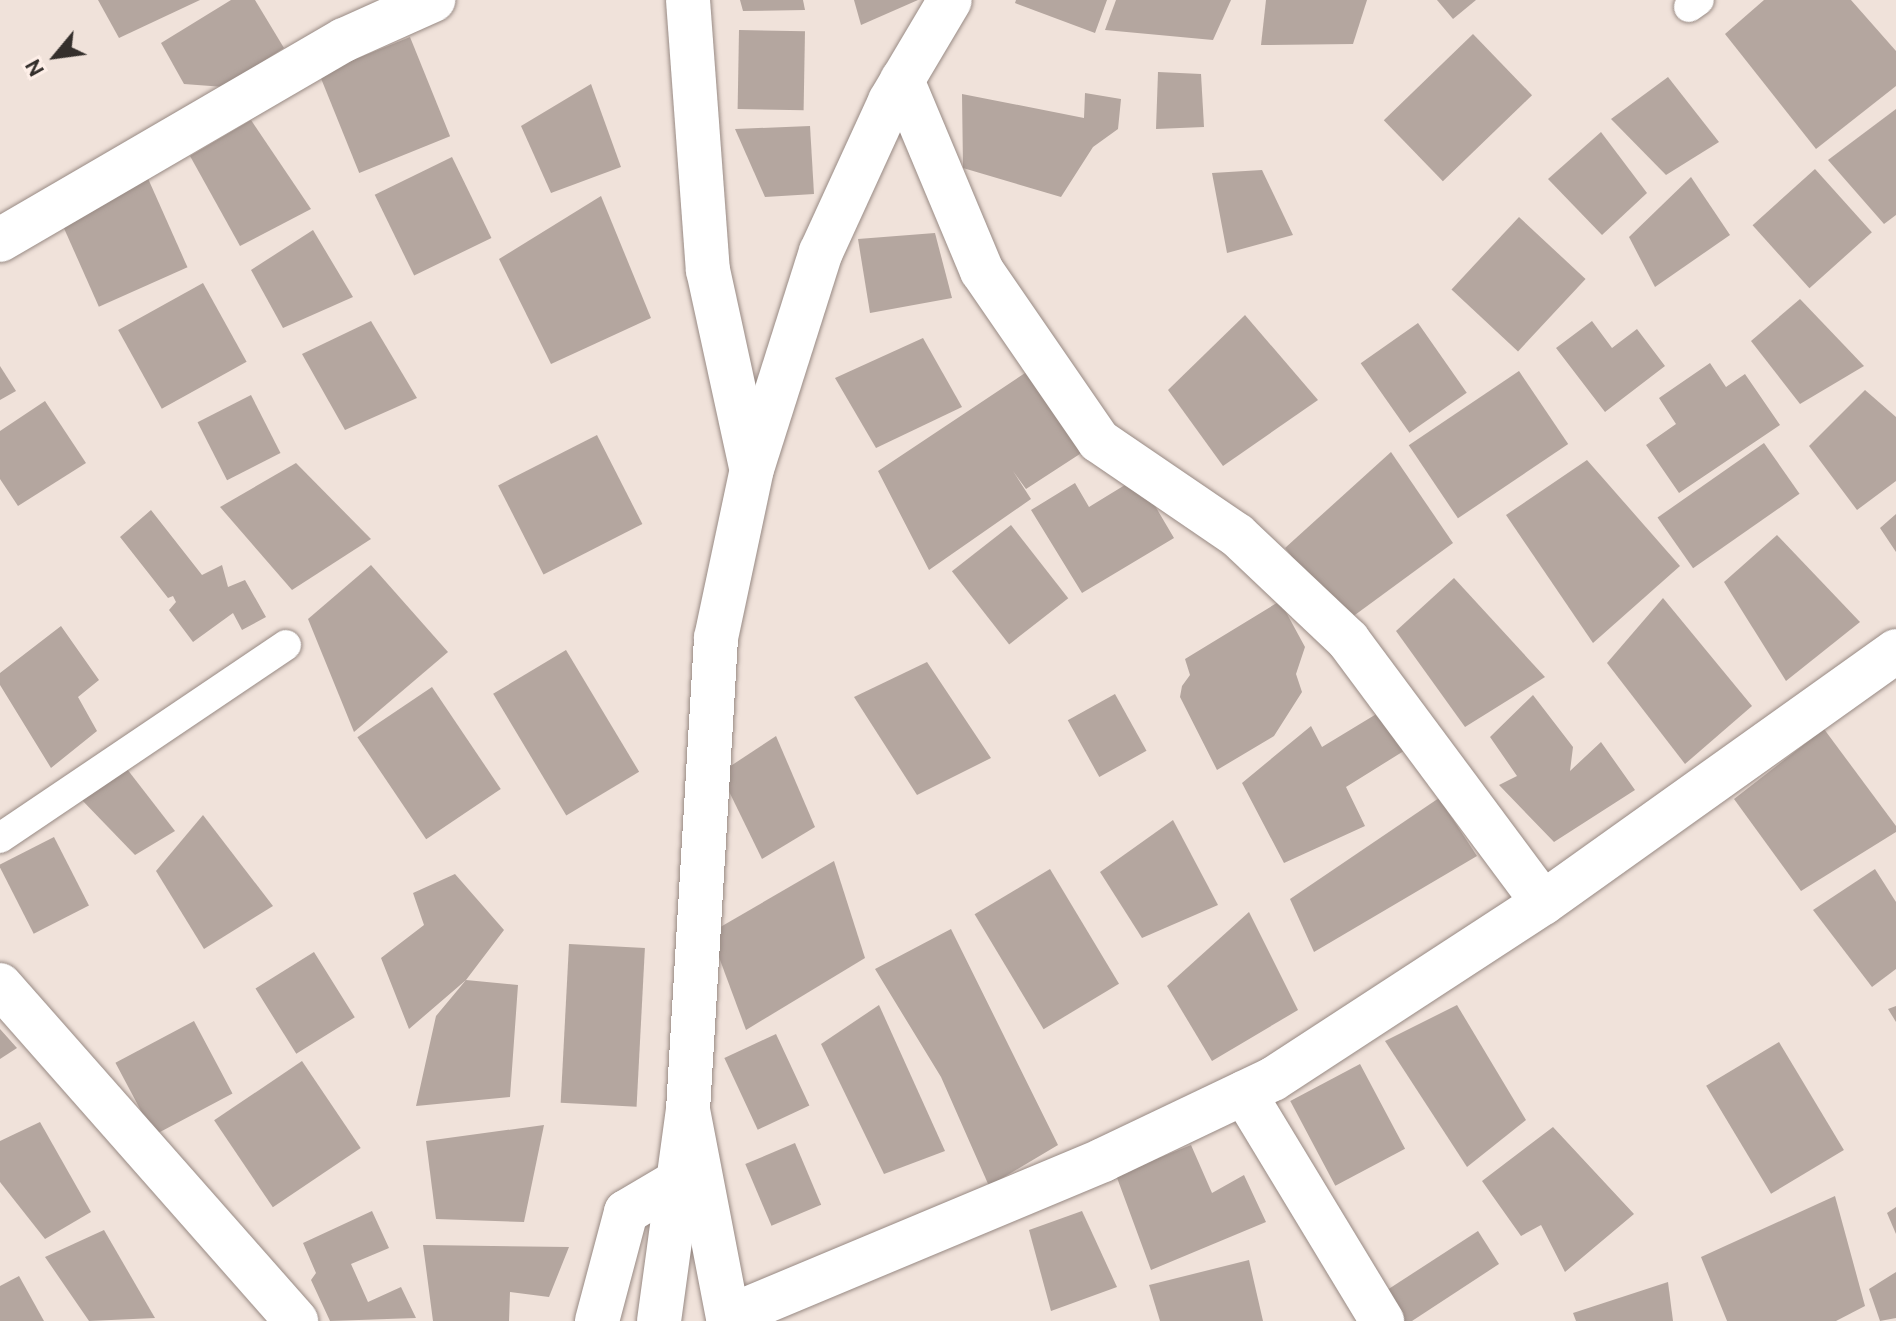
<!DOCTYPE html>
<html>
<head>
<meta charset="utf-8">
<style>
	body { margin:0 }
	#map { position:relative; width:1896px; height:1321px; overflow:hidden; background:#f0e2da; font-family:Cabin,sans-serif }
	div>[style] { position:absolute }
	.building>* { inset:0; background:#b4a69f; transform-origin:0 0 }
	.roads { filter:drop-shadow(0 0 2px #988a84) drop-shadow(0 0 2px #988a84) }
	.lane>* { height:30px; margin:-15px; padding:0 15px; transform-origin:15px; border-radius:15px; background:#fff }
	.street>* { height:44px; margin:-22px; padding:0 22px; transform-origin:22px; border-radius:22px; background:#fff }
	span { translate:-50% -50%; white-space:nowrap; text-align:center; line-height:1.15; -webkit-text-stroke:6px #feefe8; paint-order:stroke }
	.north { position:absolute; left:16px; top:16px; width:80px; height:80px; -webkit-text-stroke:6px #feefe8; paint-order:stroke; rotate:241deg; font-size:22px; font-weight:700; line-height:32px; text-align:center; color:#342f2c }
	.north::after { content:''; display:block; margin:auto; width:28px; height:36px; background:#342f2c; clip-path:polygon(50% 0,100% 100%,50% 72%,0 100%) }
</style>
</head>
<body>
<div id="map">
	<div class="building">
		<div style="clip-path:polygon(98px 0,200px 0,119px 38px)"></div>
		<div style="clip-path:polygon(231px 0,255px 0,284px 48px,224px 87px,184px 84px,161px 43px)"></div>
		<div style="clip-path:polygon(740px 0,803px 0,805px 10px,743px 11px)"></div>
		<div style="clip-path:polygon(854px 0,918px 0,861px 25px)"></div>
		<div style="clip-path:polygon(1016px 0,1107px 0,1095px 33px,1015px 3px)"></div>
		<div style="clip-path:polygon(1116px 0,1231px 0,1213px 40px,1105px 30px)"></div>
		<div style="clip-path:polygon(1266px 0,1367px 0,1353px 44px,1261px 45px)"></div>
		<div style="clip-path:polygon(1437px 0,1476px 0,1453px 19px)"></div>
		<div style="clip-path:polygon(1764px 0,1851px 0,1896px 51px,1896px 86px,1816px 149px,1725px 34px)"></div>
		<div style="left:739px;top:30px;width:66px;height:79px;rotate:1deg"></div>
		<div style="left:1473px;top:34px;width:85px;height:124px;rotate:46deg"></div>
		<div style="left:410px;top:37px;width:107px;height:98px;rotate:68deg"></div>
		<div style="clip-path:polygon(1158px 72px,1201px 74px,1204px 127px,1156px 129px)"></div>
		<div style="clip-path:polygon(1668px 77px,1719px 142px,1666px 175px,1611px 119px)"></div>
		<div style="clip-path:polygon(591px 84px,621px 167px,551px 193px,521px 126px)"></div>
		<div style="clip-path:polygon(1085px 93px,1121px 99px,1118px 129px,1093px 147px,1061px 197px,963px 168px,962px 94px,1084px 118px)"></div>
		<div style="clip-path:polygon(1896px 109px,1896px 215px,1884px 224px,1828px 160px)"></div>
		<div style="clip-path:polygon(251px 120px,311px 209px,240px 246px,190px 156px)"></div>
		<div style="clip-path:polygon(810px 126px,814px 194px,765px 197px,735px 129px)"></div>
		<div style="clip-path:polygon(1601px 132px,1647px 193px,1602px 235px,1548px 179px)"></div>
		<div style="left:452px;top:157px;width:90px;height:86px;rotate:64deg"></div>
		<div style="left:1815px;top:169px;width:85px;height:84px;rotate:48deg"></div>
		<div style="clip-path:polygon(1262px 170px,1293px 235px,1227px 253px,1212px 173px)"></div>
		<div style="left:146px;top:174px;width:102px;height:97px;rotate:66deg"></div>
		<div style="clip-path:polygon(1691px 177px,1730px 235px,1655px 287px,1629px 237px)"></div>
		<div style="clip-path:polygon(601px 196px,651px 318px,551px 364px,499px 259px)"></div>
		<div style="left:1519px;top:217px;width:91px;height:99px;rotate:43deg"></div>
		<div style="clip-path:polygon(313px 230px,353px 297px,283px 328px,251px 270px)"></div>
		<div style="clip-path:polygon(935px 233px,952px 298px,870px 313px,858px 239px)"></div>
		<div style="left:203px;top:283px;width:90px;height:97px;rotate:61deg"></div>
		<div style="clip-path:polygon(1800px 299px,1864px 366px,1800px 404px,1751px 341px)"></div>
		<div style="clip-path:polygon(1245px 315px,1318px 400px,1223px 466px,1168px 390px)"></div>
		<div style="clip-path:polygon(371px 321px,417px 398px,345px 430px,302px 354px)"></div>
		<div style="clip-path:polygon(1592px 321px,1612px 348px,1637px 329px,1665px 366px,1605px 412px,1556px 348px)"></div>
		<div style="left:1418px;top:323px;width:85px;height:70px;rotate:55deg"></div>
		<div style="clip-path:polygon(923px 338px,962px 407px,876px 448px,835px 378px)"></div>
		<div style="clip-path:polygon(1710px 363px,1726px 387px,1745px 374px,1780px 425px,1679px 493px,1646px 445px,1676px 424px,1659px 398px)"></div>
		<div style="clip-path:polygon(0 366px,16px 391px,0 400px)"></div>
		<div style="clip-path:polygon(1034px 367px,1086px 450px,1026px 489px,1013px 471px,1031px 499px,929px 570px,878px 471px)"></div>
		<div style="left:1519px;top:371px;width:88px;height:133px;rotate:56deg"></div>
		<div style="clip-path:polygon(1865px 390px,1896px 417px,1896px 481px,1857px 510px,1809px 446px)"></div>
		<div style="left:251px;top:395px;width:65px;height:60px;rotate:63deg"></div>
		<div style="clip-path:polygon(45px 401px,86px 463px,18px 506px,0 479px,0 431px)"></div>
		<div style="left:597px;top:435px;width:100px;height:111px;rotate:63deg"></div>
		<div style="left:1764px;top:443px;width:62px;height:130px;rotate:55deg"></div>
		<div style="clip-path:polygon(1391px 452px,1453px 543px,1344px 623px,1285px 548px)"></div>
		<div style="clip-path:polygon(1587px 460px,1680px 566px,1593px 643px,1506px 515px)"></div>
		<div style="clip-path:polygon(296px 463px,371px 539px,292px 590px,220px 507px)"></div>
		<div style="clip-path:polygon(1138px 477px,1174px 538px,1082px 593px,1031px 510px,1075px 483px,1089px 507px)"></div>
		<div style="clip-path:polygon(151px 510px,202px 575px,222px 565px,228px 587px,245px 580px,266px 617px,242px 630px,233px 613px,193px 642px,169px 610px,176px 602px,173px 596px,168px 598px,120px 537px)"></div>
		<div style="clip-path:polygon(1896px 514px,1896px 552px,1880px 528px)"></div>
		<div style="left:1011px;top:525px;width:93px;height:75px;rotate:52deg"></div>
		<div style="clip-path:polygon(1777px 535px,1860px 622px,1786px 681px,1724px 582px)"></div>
		<div style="clip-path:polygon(371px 565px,448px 652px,354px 732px,308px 619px)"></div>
		<div style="clip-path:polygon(1454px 578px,1545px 677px,1465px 727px,1396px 631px)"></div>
		<div style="clip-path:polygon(1663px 598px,1752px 706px,1685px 764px,1607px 663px)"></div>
		<div style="clip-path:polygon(1280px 601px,1305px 647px,1296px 674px,1302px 692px,1274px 736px,1217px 770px,1180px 697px,1182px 686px,1190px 675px,1185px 659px)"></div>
		<div style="clip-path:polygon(61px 626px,99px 680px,78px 697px,97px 731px,51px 768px,0 685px,0 673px)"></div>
		<div style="left:566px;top:650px;width:142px;height:85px;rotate:59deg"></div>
		<div style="clip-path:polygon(927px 662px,991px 758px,917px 795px,854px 697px)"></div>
		<div style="left:432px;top:687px;width:123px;height:90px;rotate:56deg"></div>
		<div style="left:1115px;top:694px;width:65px;height:54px;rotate:61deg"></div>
		<div style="clip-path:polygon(1533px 695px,1573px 747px,1570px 771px,1601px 742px,1635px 790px,1554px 842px,1499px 785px,1517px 776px,1490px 737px)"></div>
		<div style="clip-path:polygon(1383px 710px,1407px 749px,1346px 787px,1365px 826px,1284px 863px,1242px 783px,1311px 726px,1322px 747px)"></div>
		<div style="clip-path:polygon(1824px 729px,1896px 826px,1896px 832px,1801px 891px,1734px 799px)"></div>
		<div style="clip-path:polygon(776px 736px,815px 827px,762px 859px,720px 773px)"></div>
		<div style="clip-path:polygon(127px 769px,175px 831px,135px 855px,79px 797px)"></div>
		<div style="clip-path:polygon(1439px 798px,1477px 856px,1314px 952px,1290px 899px)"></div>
		<div style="clip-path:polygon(203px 815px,273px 906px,204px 949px,156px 871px)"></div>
		<div style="clip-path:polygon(1173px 820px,1218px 905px,1142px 938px,1100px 872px)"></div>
		<div style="left:54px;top:837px;width:77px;height:62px;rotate:63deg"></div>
		<div style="clip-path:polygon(834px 861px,865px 958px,746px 1030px,710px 933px)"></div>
		<div style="left:1050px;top:869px;width:134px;height:88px;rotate:59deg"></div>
		<div style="clip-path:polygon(1875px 869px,1896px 902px,1896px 969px,1872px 987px,1813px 910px)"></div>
		<div style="clip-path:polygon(455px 874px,504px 930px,466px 980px,518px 985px,510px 1097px,416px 1106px,436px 1016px,466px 980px,409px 1029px,381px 958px,424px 925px,413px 893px)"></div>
		<div style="clip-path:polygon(1249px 912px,1298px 1010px,1212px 1061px,1167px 986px)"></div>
		<div style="clip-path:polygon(951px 929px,1058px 1145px,989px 1186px,941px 1077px,875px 969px)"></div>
		<div style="left:569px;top:944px;width:76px;height:159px;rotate:3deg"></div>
		<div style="left:314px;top:952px;width:77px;height:69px;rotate:58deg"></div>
		<div style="clip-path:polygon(879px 1005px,945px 1151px,884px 1174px,821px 1044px)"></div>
		<div style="clip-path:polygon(1457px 1005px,1526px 1120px,1467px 1167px,1385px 1041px)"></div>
		<div style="clip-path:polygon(1896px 1006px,1896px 1022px,1888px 1009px)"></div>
		<div style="left:194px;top:1021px;width:82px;height:89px;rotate:62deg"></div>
		<div style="clip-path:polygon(0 1029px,17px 1048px,0 1059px)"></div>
		<div style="left:776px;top:1034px;width:79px;height:57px;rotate:65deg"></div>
		<div style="left:1779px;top:1042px;width:126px;height:85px;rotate:59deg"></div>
		<div style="left:302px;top:1061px;width:105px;height:106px;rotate:56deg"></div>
		<div style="left:1360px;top:1064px;width:96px;height:79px;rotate:62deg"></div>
		<div style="clip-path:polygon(40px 1122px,91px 1212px,45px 1239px,0 1182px,0 1141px)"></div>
		<div style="clip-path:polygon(544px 1125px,524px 1222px,436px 1219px,426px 1141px)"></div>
		<div style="clip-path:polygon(1553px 1127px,1634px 1214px,1565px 1272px,1541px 1225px,1521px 1236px,1482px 1181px)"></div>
		<div style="left:795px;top:1143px;width:67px;height:54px;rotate:67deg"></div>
		<div style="clip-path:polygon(1191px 1145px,1212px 1193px,1244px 1175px,1266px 1222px,1151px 1270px,1116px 1175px)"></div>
		<div style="clip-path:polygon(1835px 1196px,1865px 1306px,1836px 1321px,1727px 1321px,1701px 1257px)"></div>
		<div style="clip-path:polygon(1896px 1207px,1896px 1234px,1887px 1213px)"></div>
		<div style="clip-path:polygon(372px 1211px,389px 1248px,351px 1264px,368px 1302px,401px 1287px,416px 1318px,330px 1321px,311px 1280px,316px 1273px,303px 1243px)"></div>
		<div style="clip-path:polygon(1082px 1211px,1117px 1287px,1051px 1311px,1029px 1230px)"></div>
		<div style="clip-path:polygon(104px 1230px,155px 1318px,89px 1321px,45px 1257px)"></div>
		<div style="clip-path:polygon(1478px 1231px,1499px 1264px,1412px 1321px,1403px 1321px,1384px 1292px)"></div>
		<div style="clip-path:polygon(423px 1245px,569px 1247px,549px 1297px,510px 1292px,509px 1321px,433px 1321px)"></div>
		<div style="clip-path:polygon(1249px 1260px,1263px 1321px,1160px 1321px,1149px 1285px)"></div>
		<div style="clip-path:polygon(1896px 1272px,1896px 1318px,1880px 1321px,1869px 1289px)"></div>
		<div style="clip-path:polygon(19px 1276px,44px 1321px,0 1321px,0 1286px)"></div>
		<div style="clip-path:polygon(1668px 1282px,1673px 1321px,1576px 1321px,1573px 1313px)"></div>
	</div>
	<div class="roads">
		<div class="lane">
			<div style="left:1689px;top:7px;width:12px;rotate:-35deg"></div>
			<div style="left:0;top:838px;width:345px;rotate:-34deg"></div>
		</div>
		<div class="street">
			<div style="left:688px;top:0;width:271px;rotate:85.8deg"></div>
			<div style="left:708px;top:270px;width:202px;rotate:77.7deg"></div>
			<div style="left:902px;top:80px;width:207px;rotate:67.3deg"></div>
			<div style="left:982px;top:271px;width:206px;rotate:55.5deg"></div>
			<div style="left:1099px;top:441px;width:167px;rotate:34.3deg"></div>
			<div style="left:1237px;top:535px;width:153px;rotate:43.4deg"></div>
			<div style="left:1348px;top:640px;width:327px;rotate:53.4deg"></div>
			<div style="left:0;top:240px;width:398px;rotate:-30.2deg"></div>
			<div style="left:344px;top:40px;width:98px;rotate:-24.2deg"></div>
			<div style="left:0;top:985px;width:448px;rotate:48.6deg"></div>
			<div style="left:1244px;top:1093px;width:267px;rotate:58.8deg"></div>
			<div style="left:688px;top:1110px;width:211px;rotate:79.1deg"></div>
			<div style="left:728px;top:1317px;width:407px;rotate:-22.7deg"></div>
			<div style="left:1103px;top:1160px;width:188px;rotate:-25.5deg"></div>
			<div style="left:1273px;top:1079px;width:322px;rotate:-33.1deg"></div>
			<div style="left:1543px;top:903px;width:434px;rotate:-35.5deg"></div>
			<div style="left:597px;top:1321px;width:113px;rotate:-75.1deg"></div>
			<div style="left:626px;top:1212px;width:63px;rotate:-30.7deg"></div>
			<div style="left:659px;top:1321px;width:213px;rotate:-82.2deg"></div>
			<div style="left:688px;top:1110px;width:473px;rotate:-86.6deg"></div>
			<div style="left:716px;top:638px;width:173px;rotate:-78deg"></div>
			<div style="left:752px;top:469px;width:228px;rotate:-72.4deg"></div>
			<div style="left:821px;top:252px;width:166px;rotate:-65.4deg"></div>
			<div style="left:890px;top:101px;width:117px;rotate:-59.3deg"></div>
		</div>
	</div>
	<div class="north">N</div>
</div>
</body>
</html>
